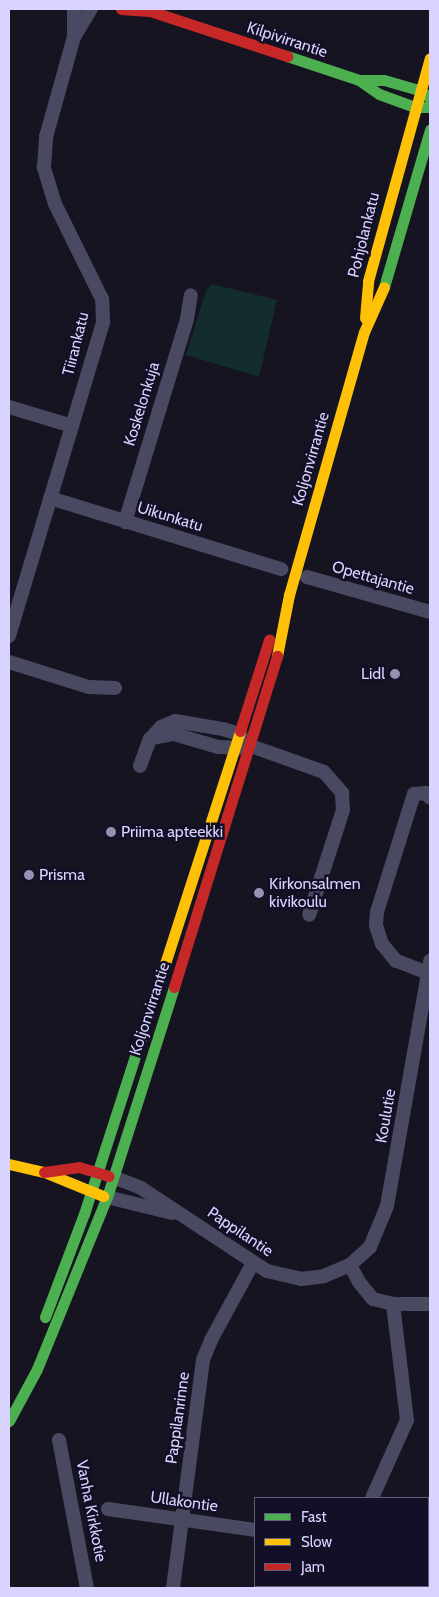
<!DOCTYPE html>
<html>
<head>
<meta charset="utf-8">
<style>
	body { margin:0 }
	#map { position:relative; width:439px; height:1597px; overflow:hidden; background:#161421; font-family:Cabin,sans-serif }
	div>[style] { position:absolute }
	.green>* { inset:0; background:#132c2d }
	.street>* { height:14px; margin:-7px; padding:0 7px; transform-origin:7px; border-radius:7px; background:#4a4962 }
	.fast>* { height:11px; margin:-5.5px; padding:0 5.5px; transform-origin:5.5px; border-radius:5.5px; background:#4caf50 }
	.slow>* { height:11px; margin:-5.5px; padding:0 5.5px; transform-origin:5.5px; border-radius:5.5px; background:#ffc107 }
	.jam>* { height:11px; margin:-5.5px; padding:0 5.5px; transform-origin:5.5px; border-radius:5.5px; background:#c62828 }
	.dots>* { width:14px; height:14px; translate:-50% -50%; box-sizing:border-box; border:2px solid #130f26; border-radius:50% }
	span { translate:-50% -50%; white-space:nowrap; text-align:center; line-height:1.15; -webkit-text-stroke:5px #130f26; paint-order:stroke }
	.street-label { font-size:16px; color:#d9d4ff }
	.poi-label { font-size:16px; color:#d9d4ff }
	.right { translate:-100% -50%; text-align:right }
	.left { translate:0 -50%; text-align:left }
	.frame { position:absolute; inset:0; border:10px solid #d9d4ff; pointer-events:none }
	.legend { position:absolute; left:254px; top:1497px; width:175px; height:90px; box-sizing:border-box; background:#130f26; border:1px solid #625e7d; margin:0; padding:6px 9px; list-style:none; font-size:15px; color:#d9d4ff }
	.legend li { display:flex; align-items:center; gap:10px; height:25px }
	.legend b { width:25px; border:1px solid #625e7d }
</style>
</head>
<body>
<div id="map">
	<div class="green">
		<div style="clip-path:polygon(212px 284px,277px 300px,259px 377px,186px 355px,206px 291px)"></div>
	</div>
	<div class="street">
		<div style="left:74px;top:9px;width:28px;rotate:90deg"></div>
		<div style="left:74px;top:37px;width:33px;rotate:-59deg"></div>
		<div style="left:9px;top:407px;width:66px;rotate:16.8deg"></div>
		<div style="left:50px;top:498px;width:242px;rotate:17.1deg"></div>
		<div style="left:125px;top:522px;width:212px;rotate:-73deg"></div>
		<div style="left:187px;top:319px;width:24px;rotate:-81deg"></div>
		<div style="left:307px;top:577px;width:128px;rotate:15.9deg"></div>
		<div style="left:9px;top:636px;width:328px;rotate:-73.3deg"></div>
		<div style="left:103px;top:322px;width:23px;rotate:-92deg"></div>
		<div style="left:102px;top:299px;width:106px;rotate:-116.3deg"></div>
		<div style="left:55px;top:204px;width:39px;rotate:-107deg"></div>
		<div style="left:44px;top:167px;width:30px;rotate:-86deg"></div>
		<div style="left:46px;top:137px;width:104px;rotate:-74.4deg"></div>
		<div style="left:9px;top:662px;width:84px;rotate:17.4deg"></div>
		<div style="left:89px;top:687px;width:26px;rotate:2deg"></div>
		<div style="left:153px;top:738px;width:21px;rotate:-11deg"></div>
		<div style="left:174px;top:734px;width:46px;rotate:16.5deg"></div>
		<div style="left:218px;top:747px;width:23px;rotate:2deg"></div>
		<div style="left:140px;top:766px;width:29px;rotate:-70deg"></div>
		<div style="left:150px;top:739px;width:16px;rotate:-47deg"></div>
		<div style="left:161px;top:727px;width:15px;rotate:-23deg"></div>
		<div style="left:175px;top:721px;width:49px;rotate:9.5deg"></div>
		<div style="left:223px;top:729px;width:16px;rotate:18deg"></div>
		<div style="left:238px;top:734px;width:18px;rotate:43deg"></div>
		<div style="left:251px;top:746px;width:77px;rotate:19.6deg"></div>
		<div style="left:324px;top:772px;width:28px;rotate:49deg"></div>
		<div style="left:342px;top:793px;width:17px;rotate:87deg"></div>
		<div style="left:343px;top:810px;width:110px;rotate:107.9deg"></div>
		<div style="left:428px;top:973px;width:34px;rotate:-159deg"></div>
		<div style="left:396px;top:961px;width:22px;rotate:-129deg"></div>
		<div style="left:382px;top:944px;width:20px;rotate:-108deg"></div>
		<div style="left:376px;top:925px;width:13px;rotate:-86deg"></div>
		<div style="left:377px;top:912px;width:124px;rotate:-72.6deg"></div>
		<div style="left:414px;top:794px;width:12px;rotate:-5deg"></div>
		<div style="left:426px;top:793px;width:6px;rotate:51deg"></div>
		<div style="left:113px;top:1177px;width:30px;rotate:21deg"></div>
		<div style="left:141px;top:1188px;width:151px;rotate:33.4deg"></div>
		<div style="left:267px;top:1271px;width:35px;rotate:13deg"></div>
		<div style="left:301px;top:1279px;width:23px;rotate:-7deg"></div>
		<div style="left:324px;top:1276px;width:28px;rotate:-23deg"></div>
		<div style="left:350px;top:1265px;width:19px;rotate:62deg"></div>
		<div style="left:359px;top:1282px;width:22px;rotate:51deg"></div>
		<div style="left:373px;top:1299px;width:21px;rotate:14deg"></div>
		<div style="left:393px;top:1304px;width:37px"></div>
		<div style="left:107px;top:1197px;width:67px;rotate:13.8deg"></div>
		<div style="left:350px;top:1265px;width:27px;rotate:-42deg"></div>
		<div style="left:370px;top:1247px;width:44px;rotate:-67.5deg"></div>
		<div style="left:387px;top:1206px;width:249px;rotate:-80deg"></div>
		<div style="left:59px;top:1440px;width:151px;rotate:79.3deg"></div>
		<div style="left:372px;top:1498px;width:85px;rotate:-65.8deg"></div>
		<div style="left:407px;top:1420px;width:117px;rotate:-96.9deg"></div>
		<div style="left:108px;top:1509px;width:148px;rotate:8.1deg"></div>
		<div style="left:173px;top:1588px;width:230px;rotate:-82.5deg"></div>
		<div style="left:203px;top:1360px;width:22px;rotate:-68deg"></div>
		<div style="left:211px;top:1340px;width:88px;rotate:-61.4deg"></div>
		<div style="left:336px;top:1588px;width:2px;rotate:-90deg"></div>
	</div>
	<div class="fast">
		<div style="left:287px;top:56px;width:76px;rotate:18.4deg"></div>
		<div style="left:359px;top:80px;width:25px"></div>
		<div style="left:384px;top:80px;width:37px;rotate:16deg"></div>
		<div style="left:420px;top:90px;width:13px;rotate:39deg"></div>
		<div style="left:359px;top:80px;width:24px;rotate:35deg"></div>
		<div style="left:379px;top:94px;width:38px;rotate:20deg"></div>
		<div style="left:415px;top:107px;width:13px"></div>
		<div style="left:384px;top:287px;width:164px;rotate:-73.7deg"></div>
		<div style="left:45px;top:1317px;width:110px;rotate:-69.3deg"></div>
		<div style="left:84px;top:1214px;width:185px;rotate:-72.1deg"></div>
		<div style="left:9px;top:1421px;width:59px;rotate:-61.7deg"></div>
		<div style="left:37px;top:1369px;width:186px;rotate:-67.9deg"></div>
		<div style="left:107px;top:1197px;width:220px;rotate:-72.3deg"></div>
	</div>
	<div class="slow">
		<div style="left:365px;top:318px;width:37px;rotate:-85deg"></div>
		<div style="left:368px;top:281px;width:231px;rotate:-74.5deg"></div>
		<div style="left:277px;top:656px;width:62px;rotate:-78.9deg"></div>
		<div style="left:289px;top:595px;width:273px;rotate:-74.1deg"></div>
		<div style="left:364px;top:332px;width:49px;rotate:-66deg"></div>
		<div style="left:141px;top:1038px;width:323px;rotate:-72.1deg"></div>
		<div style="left:9px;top:1164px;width:36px;rotate:13deg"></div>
		<div style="left:44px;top:1172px;width:64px;rotate:22.1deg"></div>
	</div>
	<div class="jam">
		<div style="left:121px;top:9px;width:28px;rotate:4deg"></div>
		<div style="left:144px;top:9px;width:151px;rotate:18.2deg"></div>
		<div style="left:240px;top:731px;width:96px;rotate:-72.3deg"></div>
		<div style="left:174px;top:987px;width:347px;rotate:-72.7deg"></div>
		<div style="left:44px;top:1172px;width:35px;rotate:-8deg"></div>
		<div style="left:79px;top:1167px;width:31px;rotate:17deg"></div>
	</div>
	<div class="dots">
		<div style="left:395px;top:674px;background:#9591b1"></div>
		<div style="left:111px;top:832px;background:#9591b1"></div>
		<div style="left:29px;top:875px;background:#9591b1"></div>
		<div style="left:259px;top:893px;background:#9591b1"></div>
	</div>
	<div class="street-label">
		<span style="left:287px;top:40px;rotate:18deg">Kilpivirrantie</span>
		<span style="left:364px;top:235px;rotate:-76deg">Pohjolankatu</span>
		<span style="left:76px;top:344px;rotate:-76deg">Tiirankatu</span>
		<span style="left:142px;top:404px;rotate:-73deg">Koskelonkuja</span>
		<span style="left:311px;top:459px;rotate:-74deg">Koljonvirrantie</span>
		<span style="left:170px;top:517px;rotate:17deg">Uikunkatu</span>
		<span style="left:373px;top:578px;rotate:16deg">Opettajantie</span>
		<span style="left:150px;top:1009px;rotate:-72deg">Koljonvirrantie</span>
		<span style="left:386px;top:1116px;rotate:-80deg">Koulutie</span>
		<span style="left:240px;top:1232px;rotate:34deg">Pappilantie</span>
		<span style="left:178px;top:1418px;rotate:-82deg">Pappilanrinne</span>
		<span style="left:184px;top:1502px;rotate:8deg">Ullakontie</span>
		<span style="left:91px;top:1511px;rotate:79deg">Vanha Kirkkotie</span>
	</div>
	<div class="poi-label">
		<span class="right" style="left:385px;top:674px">Lidl</span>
		<span class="left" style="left:121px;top:832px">Priima apteekki</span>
		<span class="left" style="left:39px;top:875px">Prisma</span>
		<span class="left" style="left:269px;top:893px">Kirkonsalmen<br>kivikoulu</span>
	</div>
	<div class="frame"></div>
	<ul class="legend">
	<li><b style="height:6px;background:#4caf50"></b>Fast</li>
	<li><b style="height:6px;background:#ffc107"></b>Slow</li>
	<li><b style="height:6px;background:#c62828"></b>Jam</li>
	</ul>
</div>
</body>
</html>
